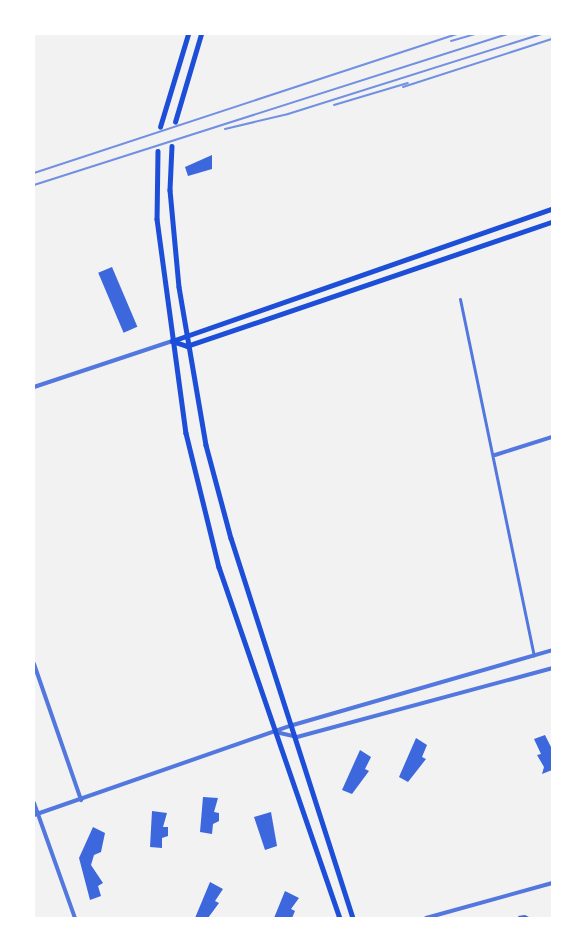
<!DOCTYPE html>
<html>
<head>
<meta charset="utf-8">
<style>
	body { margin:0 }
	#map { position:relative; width:586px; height:952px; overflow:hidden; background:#f2f2f2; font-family:"Noto Serif",serif }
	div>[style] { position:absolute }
	.building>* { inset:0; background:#3d67dc; transform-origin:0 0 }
	.minor>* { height:3px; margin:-1.5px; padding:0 1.5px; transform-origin:1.5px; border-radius:1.5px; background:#5277de }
	.tertiary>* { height:4px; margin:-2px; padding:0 2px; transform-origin:2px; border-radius:2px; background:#5277de }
	.secondary>* { height:4.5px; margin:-2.25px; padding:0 2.25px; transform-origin:2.25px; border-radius:2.25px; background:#1d4ed8 }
	.rail>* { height:2px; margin:-1px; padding:0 1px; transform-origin:1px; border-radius:1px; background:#7290e2 }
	span { translate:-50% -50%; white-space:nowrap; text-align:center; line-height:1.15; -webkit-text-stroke:4px #fff; paint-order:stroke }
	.frame { position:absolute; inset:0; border:35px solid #fff; pointer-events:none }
</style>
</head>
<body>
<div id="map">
	<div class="building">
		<div style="clip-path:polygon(212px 155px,212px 169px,188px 176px,185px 167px)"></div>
		<div style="left:112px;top:267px;width:65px;height:15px;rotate:67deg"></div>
		<div style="clip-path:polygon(545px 735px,552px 749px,552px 770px,542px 774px,544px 767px,537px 755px,541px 754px,534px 739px)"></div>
		<div style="clip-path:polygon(416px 738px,427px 745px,422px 757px,426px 759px,408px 782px,399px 777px)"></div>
		<div style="clip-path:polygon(360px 750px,371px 757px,365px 769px,369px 771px,352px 794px,342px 790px)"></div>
		<div style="clip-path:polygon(203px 797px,218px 798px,214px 812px,219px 813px,219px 821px,213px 824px,212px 834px,200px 832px)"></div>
		<div style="clip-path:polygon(152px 811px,167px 813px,163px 827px,168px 827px,168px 836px,162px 838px,162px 848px,150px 847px)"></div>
		<div style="clip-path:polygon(271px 812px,277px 846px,265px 850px,254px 817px)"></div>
		<div style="clip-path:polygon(93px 827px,105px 833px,101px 852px,94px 855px,91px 865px,103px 883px,98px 886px,101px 896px,90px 900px,79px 858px)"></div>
		<div style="clip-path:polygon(210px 882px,223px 889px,215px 901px,219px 903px,208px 918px,195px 918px)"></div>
		<div style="clip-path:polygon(285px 891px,299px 898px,291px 909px,295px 911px,292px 918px,274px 918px)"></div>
		<div style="clip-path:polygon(525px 915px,531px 918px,519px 918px,518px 916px)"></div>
	</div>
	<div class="minor">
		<div style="left:460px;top:299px;width:364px;rotate:78.3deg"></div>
	</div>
	<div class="tertiary">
		<div style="left:34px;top:387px;width:145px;rotate:-18.4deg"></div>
		<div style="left:495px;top:455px;width:60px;rotate:-17.5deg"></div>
		<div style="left:34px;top:664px;width:144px;rotate:70.9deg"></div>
		<div style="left:280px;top:733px;width:17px;rotate:13deg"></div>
		<div style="left:297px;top:737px;width:264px;rotate:-15.1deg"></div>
		<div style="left:34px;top:803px;width:122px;rotate:70.4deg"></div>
		<div style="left:34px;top:815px;width:274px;rotate:-19.2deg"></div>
		<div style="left:293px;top:725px;width:270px;rotate:-16.1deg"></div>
		<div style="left:426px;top:918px;width:131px;rotate:-15.5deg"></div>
	</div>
	<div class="secondary">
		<div style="left:175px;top:122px;width:92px;rotate:-73.5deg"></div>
		<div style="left:160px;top:127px;width:97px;rotate:-73.2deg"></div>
		<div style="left:172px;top:146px;width:44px;rotate:92.6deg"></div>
		<div style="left:170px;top:190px;width:97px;rotate:84.7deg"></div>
		<div style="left:179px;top:287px;width:160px;rotate:80.3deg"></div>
		<div style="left:206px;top:445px;width:96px;rotate:75deg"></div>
		<div style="left:231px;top:538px;width:399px;rotate:72.2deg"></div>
		<div style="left:158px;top:151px;width:68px;rotate:90.8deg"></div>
		<div style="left:157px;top:219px;width:216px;rotate:82.3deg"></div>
		<div style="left:186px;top:433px;width:138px;rotate:76.2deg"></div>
		<div style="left:219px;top:567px;width:371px;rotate:71deg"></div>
		<div style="left:172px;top:341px;width:402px;rotate:-19.2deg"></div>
		<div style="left:172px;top:341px;width:16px;rotate:18deg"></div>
		<div style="left:187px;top:346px;width:385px;rotate:-18.8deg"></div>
	</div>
	<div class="rail">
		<div style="left:451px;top:41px;width:25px;rotate:-16deg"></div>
		<div style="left:403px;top:87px;width:157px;rotate:-17.9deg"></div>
		<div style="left:334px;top:105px;width:77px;rotate:-16.6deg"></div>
		<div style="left:225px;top:129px;width:65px;rotate:-13.4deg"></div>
		<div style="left:288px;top:114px;width:266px;rotate:-17.5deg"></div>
		<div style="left:34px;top:173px;width:446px;rotate:-18.2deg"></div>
		<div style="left:34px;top:185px;width:496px;rotate:-17.7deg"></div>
	</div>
	<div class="frame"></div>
</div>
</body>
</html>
